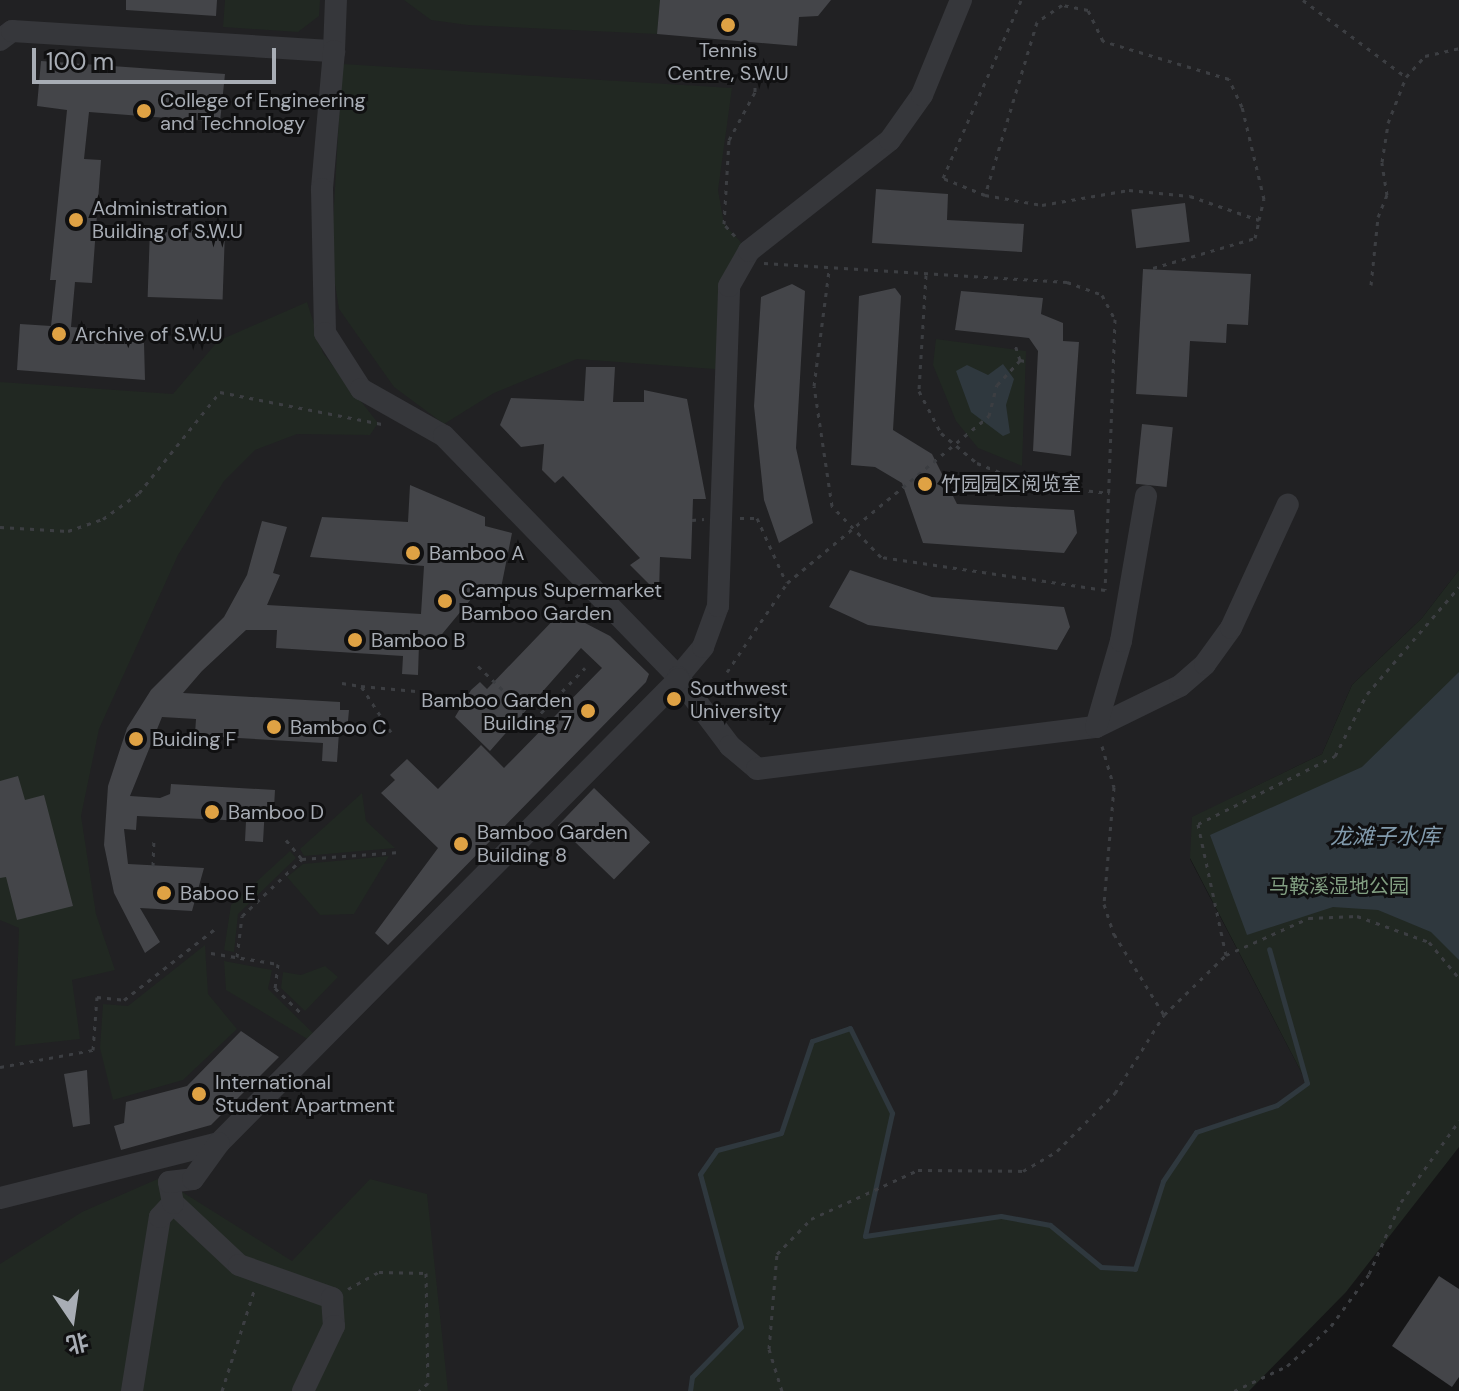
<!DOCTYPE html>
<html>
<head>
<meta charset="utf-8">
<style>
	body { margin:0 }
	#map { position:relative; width:1459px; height:1391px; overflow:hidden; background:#151516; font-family:"DM Sans","Noto Sans SC",sans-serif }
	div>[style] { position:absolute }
	.built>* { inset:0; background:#212123 }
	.green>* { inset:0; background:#212822 }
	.water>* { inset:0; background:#2f383e }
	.stream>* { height:5px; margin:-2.5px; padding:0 2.5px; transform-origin:2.5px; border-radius:2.5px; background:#2f383e }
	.building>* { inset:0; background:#444549; transform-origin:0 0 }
	.path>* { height:3px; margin-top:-1.5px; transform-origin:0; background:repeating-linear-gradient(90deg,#3c3e42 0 4px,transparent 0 10px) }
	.minor>* { height:22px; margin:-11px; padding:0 11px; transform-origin:11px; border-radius:11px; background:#36373b }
	.dots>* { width:22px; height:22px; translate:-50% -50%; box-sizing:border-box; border:4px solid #101011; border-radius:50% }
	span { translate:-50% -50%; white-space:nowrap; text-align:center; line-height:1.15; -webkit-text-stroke:6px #101011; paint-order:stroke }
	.poi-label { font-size:20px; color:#a8adb5 }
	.left { translate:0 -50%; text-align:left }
	.right { translate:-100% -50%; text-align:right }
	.park-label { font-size:20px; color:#819e81 }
	.water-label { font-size:22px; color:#829bad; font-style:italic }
	.north { position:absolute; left:32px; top:1279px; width:80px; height:80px; -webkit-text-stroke:6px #101011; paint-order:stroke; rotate:167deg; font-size:22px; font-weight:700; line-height:32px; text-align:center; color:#a8adb5 }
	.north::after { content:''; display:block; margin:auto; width:28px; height:36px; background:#a8adb5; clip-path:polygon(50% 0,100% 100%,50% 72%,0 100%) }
	.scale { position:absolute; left:32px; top:48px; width:244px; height:36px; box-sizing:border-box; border:4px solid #a8adb5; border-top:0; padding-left:10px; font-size:24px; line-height:28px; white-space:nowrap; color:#a8adb5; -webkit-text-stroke:6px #101011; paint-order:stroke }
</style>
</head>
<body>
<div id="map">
	<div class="built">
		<div style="clip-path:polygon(0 0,1459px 0,1459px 570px,1422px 618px,1352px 685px,1322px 754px,1238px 795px,1190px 859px,1307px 1083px,1277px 1105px,1196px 1132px,1163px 1181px,1135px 1269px,1101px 1267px,1050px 1225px,1001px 1216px,865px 1236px,892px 1113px,851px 1028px,812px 1041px,781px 1133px,742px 1141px,709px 1207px,741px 1327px,692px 1377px,690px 1391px,0 1391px)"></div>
	</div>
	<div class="green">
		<div style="clip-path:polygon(225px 0,320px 0,319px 16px,298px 32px,223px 27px)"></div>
		<div style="clip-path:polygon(404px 0,660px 0,657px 34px,468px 25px,431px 20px)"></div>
		<div style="clip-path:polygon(342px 64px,732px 88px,718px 190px,724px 224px,749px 251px,737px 260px,728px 370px,577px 359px,494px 393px,444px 424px,394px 387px,339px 309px,331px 259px)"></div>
		<div style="clip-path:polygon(307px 302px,323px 353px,378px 423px,370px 435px,297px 434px,255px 450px,224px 481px,178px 555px,99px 729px,81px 816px,96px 914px,115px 970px,72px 980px,80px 1039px,15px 1046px,19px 928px,0 920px,0 382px,173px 394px,218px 341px)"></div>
		<div style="clip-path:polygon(936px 339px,1026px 351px,1022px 466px,978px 448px,956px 421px,933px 365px)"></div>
		<div style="clip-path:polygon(1459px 570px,1459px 1147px,1346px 1292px,1249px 1391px,690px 1391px,692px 1377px,741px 1327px,700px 1174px,717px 1150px,781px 1133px,812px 1041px,850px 1028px,892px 1113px,865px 1236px,1001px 1216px,1050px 1225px,1101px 1267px,1135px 1269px,1163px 1181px,1196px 1132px,1277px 1105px,1307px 1083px,1190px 858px,1192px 817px,1322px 754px,1352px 685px,1422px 618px)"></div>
		<div style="clip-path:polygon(362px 793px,366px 821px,395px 848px,304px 856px,300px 849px)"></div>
		<div style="clip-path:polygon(290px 851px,296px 858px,238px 914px,234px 952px,224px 950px,231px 905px)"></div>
		<div style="clip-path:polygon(389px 856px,354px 914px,320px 915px,287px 877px,303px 864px)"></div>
		<div style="clip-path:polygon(205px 945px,208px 994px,237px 1029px,183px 1080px,113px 1100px,100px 1048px,103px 1004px,128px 1006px)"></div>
		<div style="clip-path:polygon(224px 961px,272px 970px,268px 989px,315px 1035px,309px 1040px,226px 990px)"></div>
		<div style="clip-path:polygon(325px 966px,338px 977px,305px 1011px,281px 988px,283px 972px,301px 975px)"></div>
		<div style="clip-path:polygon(160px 1178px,292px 1261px,370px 1179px,427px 1194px,448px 1391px,0 1391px,0 1264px,82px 1212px)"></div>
	</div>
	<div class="water">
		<div style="clip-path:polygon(1003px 364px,1014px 379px,1006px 405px,1010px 433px,1003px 436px,971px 412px,956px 371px,967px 365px,988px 375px)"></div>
		<div style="clip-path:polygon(1459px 672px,1459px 960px,1431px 932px,1378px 910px,1333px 907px,1247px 935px,1210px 835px,1362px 767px)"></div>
	</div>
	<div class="stream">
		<div style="left:690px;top:1391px;width:14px;rotate:-82deg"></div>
		<div style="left:692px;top:1377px;width:70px;rotate:-45.6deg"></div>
		<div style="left:741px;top:1327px;width:158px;rotate:-105deg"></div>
		<div style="left:700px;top:1174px;width:29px;rotate:-55deg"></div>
		<div style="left:717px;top:1150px;width:66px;rotate:-14.9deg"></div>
		<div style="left:781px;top:1133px;width:97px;rotate:-71.4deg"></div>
		<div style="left:812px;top:1041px;width:40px;rotate:-18.9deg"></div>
		<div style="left:850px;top:1028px;width:95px;rotate:63.7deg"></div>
		<div style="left:892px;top:1113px;width:126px;rotate:102.4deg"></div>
		<div style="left:865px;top:1236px;width:137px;rotate:-8.4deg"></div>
		<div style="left:1001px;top:1216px;width:50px;rotate:10.4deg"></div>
		<div style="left:1050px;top:1225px;width:66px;rotate:39.5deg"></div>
		<div style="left:1101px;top:1267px;width:34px;rotate:3deg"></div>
		<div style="left:1135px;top:1269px;width:92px;rotate:-72.3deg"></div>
		<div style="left:1163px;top:1181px;width:59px;rotate:-56deg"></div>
		<div style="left:1196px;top:1132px;width:85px;rotate:-18.4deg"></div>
		<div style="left:1277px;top:1105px;width:37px;rotate:-36deg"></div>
		<div style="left:1307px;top:1083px;width:139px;rotate:-105.8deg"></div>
	</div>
	<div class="building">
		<div style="clip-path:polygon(126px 0,217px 0,216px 16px,126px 10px)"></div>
		<div style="clip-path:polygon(660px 0,831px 0,818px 16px,799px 17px,797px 46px,657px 34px)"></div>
		<div style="clip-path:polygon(41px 61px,225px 74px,220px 122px,89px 112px,84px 159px,101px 160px,92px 283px,75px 282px,71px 327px,99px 329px,99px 339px,144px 343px,145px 380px,17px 370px,20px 324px,51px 326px,56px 280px,50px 280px,67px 110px,37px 106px)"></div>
		<div style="clip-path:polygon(876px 189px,948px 194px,947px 220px,1024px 224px,1022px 252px,872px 243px)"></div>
		<div style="left:1185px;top:203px;width:39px;height:54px;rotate:83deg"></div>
		<div style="left:150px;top:229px;width:75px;height:68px;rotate:2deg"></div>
		<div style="clip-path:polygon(1143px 269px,1251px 274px,1248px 325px,1227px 324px,1226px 343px,1190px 341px,1187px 397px,1136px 394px)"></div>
		<div style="clip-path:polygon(792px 284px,805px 291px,796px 448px,813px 523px,779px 543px,764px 500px,754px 406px,761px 297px)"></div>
		<div style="clip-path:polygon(895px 288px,901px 296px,893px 430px,932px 454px,957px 504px,1074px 510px,1077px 533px,1064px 553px,923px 543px,902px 483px,875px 467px,851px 465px,859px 296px)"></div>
		<div style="clip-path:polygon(961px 291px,1043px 298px,1041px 314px,1063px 323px,1063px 341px,1079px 342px,1071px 456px,1033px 451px,1038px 351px,1029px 338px,955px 330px)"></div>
		<div style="clip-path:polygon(586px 367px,615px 367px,613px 402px,644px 402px,644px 390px,687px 399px,706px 499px,693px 499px,691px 559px,660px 557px,659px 594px,630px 565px,640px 558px,563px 476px,555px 483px,542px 470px,544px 444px,521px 447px,500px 425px,511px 398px,584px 401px)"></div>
		<div style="left:1142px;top:424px;width:31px;height:60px;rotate:6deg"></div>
		<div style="clip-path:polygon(410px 485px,485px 517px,485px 526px,512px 533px,501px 588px,481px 587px,433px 645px,419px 644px,418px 675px,402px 674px,403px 656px,276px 648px,277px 630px,246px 630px,202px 671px,183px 693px,340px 702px,340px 710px,349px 710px,347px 732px,339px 732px,337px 762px,322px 761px,323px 743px,204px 736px,195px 734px,196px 719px,162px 717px,130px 796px,160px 798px,170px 794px,171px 784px,275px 790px,274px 808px,265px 807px,263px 842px,245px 841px,246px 821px,137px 816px,136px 830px,124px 829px,128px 864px,204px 868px,192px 911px,140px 908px,160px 942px,145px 953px,114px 893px,104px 845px,108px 786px,127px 728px,151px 690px,224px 617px,247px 575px,262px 521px,287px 527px,273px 573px,280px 575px,267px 605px,421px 614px,424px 566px,310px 557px,322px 517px,408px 522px)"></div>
		<div style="clip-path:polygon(850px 570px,932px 597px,1064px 607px,1070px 627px,1057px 650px,868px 625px,829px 607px)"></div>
		<div style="clip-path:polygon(562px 611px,610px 636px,649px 674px,646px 682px,388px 945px,375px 933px,438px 848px,381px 793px,395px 780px,390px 775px,407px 759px,438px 789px,481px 745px,504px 768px,602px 668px,581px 648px,490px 751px,455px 717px,471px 690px,480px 682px,487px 689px)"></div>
		<div style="clip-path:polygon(18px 776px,25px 800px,44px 795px,73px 906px,17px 920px,6px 877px,0 878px,0 781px)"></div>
		<div style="left:594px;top:788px;width:78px;height:52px;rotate:44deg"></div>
		<div style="clip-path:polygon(241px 1031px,279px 1057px,211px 1125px,121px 1150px,114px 1126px,124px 1123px,126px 1102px,187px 1086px)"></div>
		<div style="clip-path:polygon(87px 1070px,90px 1124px,73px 1127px,64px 1074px)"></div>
		<div style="clip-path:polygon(1439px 1276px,1459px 1289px,1459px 1377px,1452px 1387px,1392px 1346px)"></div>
	</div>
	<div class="path">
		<div style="left:1303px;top:0;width:129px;rotate:36.8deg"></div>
		<div style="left:1406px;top:77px;width:28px;rotate:-48deg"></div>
		<div style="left:1425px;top:56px;width:35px;rotate:-13deg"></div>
		<div style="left:985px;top:195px;width:45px;rotate:-158deg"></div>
		<div style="left:943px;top:178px;width:194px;rotate:-66.3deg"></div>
		<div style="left:735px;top:236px;width:16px;rotate:-133deg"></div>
		<div style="left:724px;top:224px;width:84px;rotate:-86.6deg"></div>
		<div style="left:729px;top:140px;width:55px;rotate:-61.6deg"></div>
		<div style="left:755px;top:92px;width:15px;rotate:-90deg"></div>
		<div style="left:764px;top:263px;width:304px;rotate:3.6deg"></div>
		<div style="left:1067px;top:282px;width:37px;rotate:20deg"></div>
		<div style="left:1102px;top:295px;width:27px;rotate:62deg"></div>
		<div style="left:1115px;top:319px;width:271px;rotate:92.1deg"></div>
		<div style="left:1105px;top:590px;width:226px;rotate:-171.6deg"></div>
		<div style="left:881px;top:557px;width:71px;rotate:-133.9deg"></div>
		<div style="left:832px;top:506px;width:121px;rotate:-98.5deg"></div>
		<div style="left:814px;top:386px;width:117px;rotate:-82.6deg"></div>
		<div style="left:1153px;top:268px;width:106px;rotate:-16.4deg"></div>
		<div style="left:1255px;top:238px;width:18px;rotate:-77deg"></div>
		<div style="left:1259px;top:220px;width:22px;rotate:-77deg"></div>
		<div style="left:1264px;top:199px;width:95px;rotate:-103.4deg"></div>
		<div style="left:1242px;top:107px;width:31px;rotate:-115deg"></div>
		<div style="left:1229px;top:79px;width:132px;rotate:-163.2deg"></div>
		<div style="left:1103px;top:41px;width:34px;rotate:-116deg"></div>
		<div style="left:1088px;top:10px;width:26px;rotate:-169deg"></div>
		<div style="left:1062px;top:5px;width:30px;rotate:146deg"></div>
		<div style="left:1037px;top:22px;width:181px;rotate:106.7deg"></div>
		<div style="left:985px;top:195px;width:58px;rotate:10deg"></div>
		<div style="left:1042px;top:205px;width:88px;rotate:-9.8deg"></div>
		<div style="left:1129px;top:190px;width:61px;rotate:5.6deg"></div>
		<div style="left:1190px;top:196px;width:73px;rotate:19.2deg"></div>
		<div style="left:926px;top:275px;width:116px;rotate:93.5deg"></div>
		<div style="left:919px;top:391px;width:47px;rotate:62.4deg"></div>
		<div style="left:941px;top:433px;width:47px;rotate:39.8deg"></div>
		<div style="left:977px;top:463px;width:56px;rotate:22deg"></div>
		<div style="left:1029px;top:484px;width:81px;rotate:6.4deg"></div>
		<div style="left:1371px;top:285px;width:68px;rotate:-84.1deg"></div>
		<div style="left:1378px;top:217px;width:24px;rotate:-68deg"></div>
		<div style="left:1387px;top:195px;width:33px;rotate:-99deg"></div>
		<div style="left:1382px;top:162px;width:39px;rotate:-81deg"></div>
		<div style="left:1388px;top:123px;width:49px;rotate:-68.6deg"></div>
		<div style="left:1020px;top:360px;width:10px;rotate:11deg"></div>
		<div style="left:740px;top:518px;width:17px"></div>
		<div style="left:757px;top:518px;width:70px;rotate:65.6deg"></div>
		<div style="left:692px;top:520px;width:12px;rotate:-5deg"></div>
		<div style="left:0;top:527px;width:68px;rotate:3.4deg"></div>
		<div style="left:68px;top:531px;width:37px;rotate:-19deg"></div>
		<div style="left:103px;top:519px;width:44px;rotate:-35.8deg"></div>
		<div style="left:139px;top:493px;width:129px;rotate:-51.3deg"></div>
		<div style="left:220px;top:392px;width:165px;rotate:11.2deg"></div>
		<div style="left:478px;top:666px;width:78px;rotate:44deg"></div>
		<div style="left:534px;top:720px;width:73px;rotate:-45.6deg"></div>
		<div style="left:727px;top:672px;width:107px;rotate:-56deg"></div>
		<div style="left:787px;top:583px;width:262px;rotate:-39.6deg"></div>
		<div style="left:989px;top:416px;width:32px;rotate:-76deg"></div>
		<div style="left:997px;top:385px;width:34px;rotate:-47deg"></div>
		<div style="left:1020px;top:360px;width:19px;rotate:-108deg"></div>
		<div style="left:342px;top:683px;width:19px;rotate:9deg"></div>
		<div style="left:391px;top:732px;width:55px;rotate:-123.1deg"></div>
		<div style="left:361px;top:686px;width:66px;rotate:5.2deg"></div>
		<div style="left:1102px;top:746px;width:43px;rotate:73.7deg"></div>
		<div style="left:1114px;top:787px;width:117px;rotate:94.9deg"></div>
		<div style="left:1104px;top:904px;width:32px;rotate:72deg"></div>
		<div style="left:1114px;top:934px;width:95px;rotate:58.3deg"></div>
		<div style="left:286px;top:840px;width:25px;rotate:50deg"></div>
		<div style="left:153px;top:866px;width:29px;rotate:-88deg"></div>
		<div style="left:211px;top:953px;width:68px;rotate:9.3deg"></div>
		<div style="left:278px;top:964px;width:24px;rotate:97deg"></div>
		<div style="left:275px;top:988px;width:37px;rotate:44deg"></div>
		<div style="left:1226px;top:955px;width:134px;rotate:-102.1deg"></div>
		<div style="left:1198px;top:824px;width:153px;rotate:-26.4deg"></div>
		<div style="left:1335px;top:756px;width:70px;rotate:-62.7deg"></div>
		<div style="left:1367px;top:694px;width:141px;rotate:-49.3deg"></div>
		<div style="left:237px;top:957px;width:41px;rotate:-83deg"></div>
		<div style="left:242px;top:916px;width:83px;rotate:-43.5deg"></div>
		<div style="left:302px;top:859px;width:98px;rotate:-4.1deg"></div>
		<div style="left:0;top:1067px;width:95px;rotate:-10.4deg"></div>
		<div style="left:93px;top:1050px;width:53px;rotate:-85.7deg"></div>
		<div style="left:97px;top:997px;width:27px;rotate:6deg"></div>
		<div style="left:124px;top:1000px;width:117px;rotate:-38deg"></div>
		<div style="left:348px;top:1289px;width:35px;rotate:-29deg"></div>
		<div style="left:379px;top:1272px;width:47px;rotate:1.2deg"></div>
		<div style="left:426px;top:1273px;width:110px;rotate:89deg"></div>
		<div style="left:428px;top:1383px;width:12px;rotate:138deg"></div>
		<div style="left:222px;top:1391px;width:105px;rotate:-72.3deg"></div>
		<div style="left:782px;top:1391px;width:44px;rotate:-107.2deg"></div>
		<div style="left:769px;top:1349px;width:95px;rotate:-85.2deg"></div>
		<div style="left:777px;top:1254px;width:49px;rotate:-45.8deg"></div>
		<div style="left:811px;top:1219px;width:118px;rotate:-24.6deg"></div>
		<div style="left:918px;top:1170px;width:105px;rotate:0.5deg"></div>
		<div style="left:1023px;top:1171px;width:39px;rotate:-30deg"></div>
		<div style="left:1057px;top:1151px;width:82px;rotate:-45deg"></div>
		<div style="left:1115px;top:1093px;width:92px;rotate:-57.9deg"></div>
		<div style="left:1164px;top:1015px;width:86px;rotate:-44.1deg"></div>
		<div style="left:1226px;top:955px;width:91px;rotate:-24deg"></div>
		<div style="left:1309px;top:918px;width:48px;rotate:-2.4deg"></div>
		<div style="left:1357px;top:916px;width:77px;rotate:19.9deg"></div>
		<div style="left:1429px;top:942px;width:47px;rotate:50.2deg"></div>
		<div style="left:1234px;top:1391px;width:59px;rotate:-25.3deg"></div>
		<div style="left:1287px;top:1366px;width:59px;rotate:-42.3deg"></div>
		<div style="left:1331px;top:1326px;width:64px;rotate:-53.8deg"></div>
		<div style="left:1369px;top:1274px;width:79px;rotate:-66deg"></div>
		<div style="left:1401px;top:1202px;width:100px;rotate:-54.4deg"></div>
	</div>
	<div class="minor">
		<div style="left:0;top:40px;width:15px;rotate:-37deg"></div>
		<div style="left:12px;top:31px;width:323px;rotate:3.6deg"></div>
		<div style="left:334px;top:51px;width:51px;rotate:-87.8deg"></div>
		<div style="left:334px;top:51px;width:139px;rotate:95deg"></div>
		<div style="left:322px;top:189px;width:144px;rotate:88.8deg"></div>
		<div style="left:325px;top:333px;width:67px;rotate:57.3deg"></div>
		<div style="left:361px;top:389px;width:95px;rotate:29.5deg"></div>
		<div style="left:444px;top:436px;width:336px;rotate:45.8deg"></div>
		<div style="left:678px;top:677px;width:39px;rotate:-50deg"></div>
		<div style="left:703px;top:647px;width:44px;rotate:-69.9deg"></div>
		<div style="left:718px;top:606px;width:320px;rotate:-88deg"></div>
		<div style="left:729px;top:286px;width:40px;rotate:-60.3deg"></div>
		<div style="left:749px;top:251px;width:179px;rotate:-38.2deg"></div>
		<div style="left:890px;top:140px;width:55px;rotate:-54.6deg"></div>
		<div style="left:922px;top:95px;width:103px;rotate:-67.7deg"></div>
		<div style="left:678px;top:677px;width:86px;rotate:53deg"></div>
		<div style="left:730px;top:746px;width:35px;rotate:40deg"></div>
		<div style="left:757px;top:769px;width:342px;rotate:-7.1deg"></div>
		<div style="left:1096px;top:727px;width:93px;rotate:-26deg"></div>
		<div style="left:1180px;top:686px;width:33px;rotate:-41deg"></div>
		<div style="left:1205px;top:664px;width:44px;rotate:-54.2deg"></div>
		<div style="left:1231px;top:628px;width:136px;rotate:-65.3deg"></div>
		<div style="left:1096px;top:727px;width:90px;rotate:-73.8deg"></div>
		<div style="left:1121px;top:641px;width:147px;rotate:-80.2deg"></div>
		<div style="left:0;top:1198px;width:226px;rotate:-14.1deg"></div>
		<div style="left:219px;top:1143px;width:653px;rotate:-45.25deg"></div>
		<div style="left:173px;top:1203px;width:91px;rotate:43.2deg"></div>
		<div style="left:239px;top:1265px;width:99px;rotate:19.5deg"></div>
		<div style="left:332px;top:1298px;width:28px;rotate:86deg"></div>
		<div style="left:334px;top:1326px;width:72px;rotate:115.5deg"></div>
		<div style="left:132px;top:1391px;width:176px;rotate:-80.9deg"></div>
		<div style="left:160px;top:1217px;width:19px;rotate:-47deg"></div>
		<div style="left:173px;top:1203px;width:21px;rotate:-101deg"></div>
		<div style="left:169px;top:1182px;width:24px;rotate:-7deg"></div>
		<div style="left:193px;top:1179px;width:44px;rotate:-54.2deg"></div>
	</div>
	<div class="dots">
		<div style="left:728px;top:25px;background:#dfa244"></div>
		<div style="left:144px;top:111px;background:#dfa244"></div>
		<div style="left:76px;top:220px;background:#dfa244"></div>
		<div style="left:59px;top:334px;background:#dfa244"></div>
		<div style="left:925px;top:484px;background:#dfa244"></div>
		<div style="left:413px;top:553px;background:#dfa244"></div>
		<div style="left:445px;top:601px;background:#dfa244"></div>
		<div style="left:355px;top:640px;background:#dfa244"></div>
		<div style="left:674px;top:699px;background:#dfa244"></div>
		<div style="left:588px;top:711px;background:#dfa244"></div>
		<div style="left:274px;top:727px;background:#dfa244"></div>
		<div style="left:136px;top:739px;background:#dfa244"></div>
		<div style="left:212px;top:812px;background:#dfa244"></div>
		<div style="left:461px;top:844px;background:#dfa244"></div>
		<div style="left:164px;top:893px;background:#dfa244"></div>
		<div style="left:199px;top:1094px;background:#dfa244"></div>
	</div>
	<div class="poi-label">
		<span style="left:728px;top:62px">Tennis<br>Centre, S.W.U</span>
		<span class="left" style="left:160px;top:112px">College of Engineering<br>and Technology</span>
		<span class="left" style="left:92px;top:220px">Administration<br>Building of S.W.U</span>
		<span class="left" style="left:75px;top:334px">Archive of S.W.U</span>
		<span class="left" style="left:941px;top:484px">竹园园区阅览室</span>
		<span class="left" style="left:429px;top:553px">Bamboo A</span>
		<span class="left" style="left:461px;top:602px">Campus Supermarket<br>Bamboo Garden</span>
		<span class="left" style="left:371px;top:640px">Bamboo B</span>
		<span class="left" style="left:690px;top:700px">Southwest<br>University</span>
		<span class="right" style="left:572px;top:712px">Bamboo Garden<br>Building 7</span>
		<span class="left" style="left:290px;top:727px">Bamboo C</span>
		<span class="left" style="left:152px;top:739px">Buiding F</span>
		<span class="left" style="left:228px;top:812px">Bamboo D</span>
		<span class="left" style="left:477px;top:844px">Bamboo Garden<br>Building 8</span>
		<span class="left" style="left:180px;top:893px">Baboo E</span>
		<span class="left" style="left:215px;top:1094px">International<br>Student Apartment</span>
	</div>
	<div class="park-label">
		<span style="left:1339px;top:886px">马鞍溪湿地公园</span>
	</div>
	<div class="water-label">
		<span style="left:1385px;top:837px">龙滩子水库</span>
	</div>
	<div class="north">北</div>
	<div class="scale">100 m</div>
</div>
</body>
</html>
